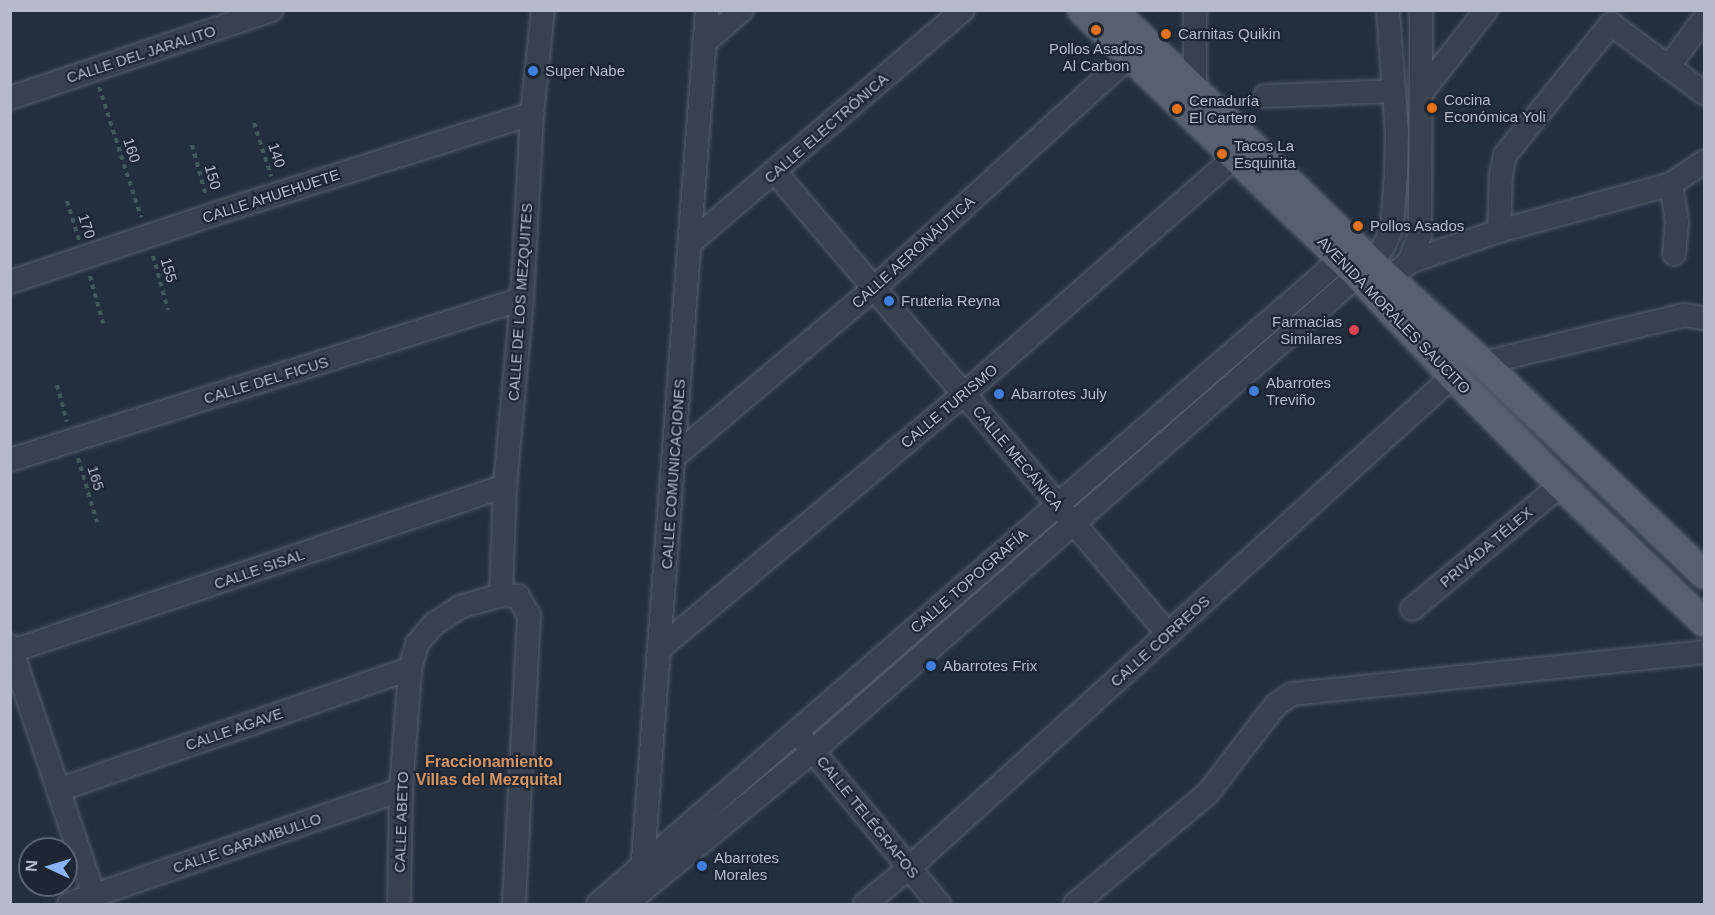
<!DOCTYPE html>
<html>
<head>
<meta charset="utf-8">
<style>
	body { margin:0 }
	#map { position:relative; width:1715px; height:915px; overflow:hidden; background:#242f3e; font-family:Helvetica,sans-serif }
	div>[style] { position:absolute }
	.path>* { height:4px; margin-top:-2px; transform-origin:0; background:repeating-linear-gradient(90deg,#44595c 0 4.5px,transparent 0 9px) }
	.roads { filter:drop-shadow(0 0 2px #565f6c) drop-shadow(0 0 2px #565f6c) }
	.minor>* { height:22px; margin:-11px; padding:0 11px; transform-origin:11px; border-radius:11px; background:#38414e }
	.major>* { height:28px; margin:-14px; padding:0 14px; transform-origin:14px; border-radius:14px; background:#56606e }
	.dots>* { width:16px; height:16px; translate:-50% -50%; box-sizing:border-box; border:3px solid #1d2633; border-radius:50% }
	span { translate:-50% -50%; white-space:nowrap; text-align:center; line-height:1.15; -webkit-text-stroke:4.5px #1d2633; paint-order:stroke }
	.poi-label { font-size:15px; color:#b4bcc9 }
	.left { translate:0 -50%; text-align:left }
	.right { translate:-100% -50%; text-align:right }
	.street-label { font-size:15px; color:#b4bcc9 }
	.neighbourhood-label { font-size:16px; color:#d59563; font-weight:700 }
	.frame { position:absolute; inset:0; border:12px solid #b4bcc9; pointer-events:none }
	.north { position:absolute; left:18px; top:837px; width:60px; height:60px; box-sizing:border-box; background:#1d2633; border:2px solid #59626f; border-radius:50%; rotate:274deg; font-size:16px; font-weight:700; line-height:24px; text-align:center; color:#b4bcc9 }
	.north::after { content:''; display:block; margin:auto; width:21px; height:27px; background:#8ab4f8; clip-path:polygon(50% 0,100% 100%,50% 72%,0 100%) }
</style>
</head>
<body>
<div id="map">
	<div class="path">
		<div style="left:99px;top:87px;width:137px;rotate:72.1deg"></div>
		<div style="left:254px;top:123px;width:56px;rotate:72.2deg"></div>
		<div style="left:192px;top:145px;width:53px;rotate:74.6deg"></div>
		<div style="left:67px;top:201px;width:41px;rotate:72.9deg"></div>
		<div style="left:153px;top:256px;width:56px;rotate:74.5deg"></div>
		<div style="left:90px;top:276px;width:49px;rotate:74.5deg"></div>
		<div style="left:57px;top:385px;width:38px;rotate:75deg"></div>
		<div style="left:78px;top:458px;width:67px;rotate:73.5deg"></div>
	</div>
	<div class="roads">
		<div class="minor">
			<div style="left:1195px;top:10px;width:78px;rotate:90deg"></div>
			<div style="left:1611px;top:24px;width:116px;rotate:36.6deg"></div>
			<div style="left:704px;top:43px;width:50px;rotate:-41deg"></div>
			<div style="left:1668px;top:67px;width:60px;rotate:-53.1deg"></div>
			<div style="left:1422px;top:92px;width:104px;rotate:-52deg"></div>
			<div style="left:1265px;top:96px;width:129px;rotate:-2.2deg"></div>
			<div style="left:10px;top:98px;width:276px;rotate:-18.6deg"></div>
			<div style="left:775px;top:172px;width:607px;rotate:49.61deg"></div>
			<div style="left:1671px;top:184px;width:37px;rotate:81deg"></div>
			<div style="left:1677px;top:221px;width:33px;rotate:95deg"></div>
			<div style="left:1499px;top:231px;width:57px;rotate:-88deg"></div>
			<div style="left:1501px;top:174px;width:19px;rotate:-78deg"></div>
			<div style="left:1505px;top:155px;width:169px;rotate:-51deg"></div>
			<div style="left:689px;top:244px;width:360px;rotate:-40.5deg"></div>
			<div style="left:1409px;top:262px;width:95px;rotate:-19deg"></div>
			<div style="left:1499px;top:231px;width:178px;rotate:-15.3deg"></div>
			<div style="left:1671px;top:184px;width:40px;rotate:-34deg"></div>
			<div style="left:10px;top:282px;width:212px;rotate:-18.4deg"></div>
			<div style="left:211px;top:215px;width:337px;rotate:-17.5deg"></div>
			<div style="left:1483px;top:363px;width:207px;rotate:-13.4deg"></div>
			<div style="left:1684px;top:315px;width:20px;rotate:9deg"></div>
			<div style="left:675px;top:456px;width:259px;rotate:-40.1deg"></div>
			<div style="left:873px;top:289px;width:363px;rotate:-42.2deg"></div>
			<div style="left:10px;top:460px;width:537px;rotate:-17.46deg"></div>
			<div style="left:501px;top:595px;width:109px;rotate:-87.9deg"></div>
			<div style="left:505px;top:486px;width:188px;rotate:-84.8deg"></div>
			<div style="left:522px;top:299px;width:185px;rotate:-86.9deg"></div>
			<div style="left:532px;top:114px;width:105px;rotate:-84deg"></div>
			<div style="left:1412px;top:609px;width:194px;rotate:-39.8deg"></div>
			<div style="left:10px;top:646px;width:272px;rotate:71.4deg"></div>
			<div style="left:659px;top:649px;width:398px;rotate:-39.9deg"></div>
			<div style="left:964px;top:394px;width:360px;rotate:-41.2deg"></div>
			<div style="left:12px;top:651px;width:520px;rotate:-18.5deg"></div>
			<div style="left:803px;top:739px;width:214px;rotate:50.5deg"></div>
			<div style="left:58px;top:790px;width:372px;rotate:-19deg"></div>
			<div style="left:642px;top:873px;width:865px;rotate:-85.69deg"></div>
			<div style="left:69px;top:904px;width:351px;rotate:-19deg"></div>
			<div style="left:399px;top:904px;width:114px;rotate:-89deg"></div>
			<div style="left:401px;top:790px;width:121px;rotate:-85.7deg"></div>
			<div style="left:410px;top:669px;width:26px;rotate:-74deg"></div>
			<div style="left:417px;top:644px;width:26px;rotate:-50deg"></div>
			<div style="left:434px;top:624px;width:31px;rotate:-33deg"></div>
			<div style="left:460px;top:607px;width:43px;rotate:-16.3deg"></div>
			<div style="left:501px;top:595px;width:17px;rotate:3deg"></div>
			<div style="left:518px;top:596px;width:23px;rotate:61deg"></div>
			<div style="left:529px;top:616px;width:288px;rotate:93deg"></div>
			<div style="left:598px;top:904px;width:984px;rotate:-40.96deg"></div>
			<div style="left:1341px;top:259px;width:31px;rotate:6deg"></div>
			<div style="left:1372px;top:262px;width:20px;rotate:-53deg"></div>
			<div style="left:1384px;top:246px;width:21px;rotate:-67deg"></div>
			<div style="left:1392px;top:227px;width:53px;rotate:-85.7deg"></div>
			<div style="left:1396px;top:174px;width:41px;rotate:-88.6deg"></div>
			<div style="left:1397px;top:133px;width:123px;rotate:-94.2deg"></div>
			<div style="left:626px;top:904px;width:243px;rotate:-39.3deg"></div>
			<div style="left:814px;top:750px;width:722px;rotate:-41.13deg"></div>
			<div style="left:1358px;top:275px;width:31px;rotate:7deg"></div>
			<div style="left:1389px;top:279px;width:26px;rotate:-40deg"></div>
			<div style="left:1409px;top:262px;width:29px;rotate:-68deg"></div>
			<div style="left:1420px;top:235px;width:225px;rotate:-89.7deg"></div>
			<div style="left:865px;top:904px;width:57px;rotate:-39.3deg"></div>
			<div style="left:909px;top:868px;width:733px;rotate:-42.13deg"></div>
			<div style="left:1075px;top:904px;width:173px;rotate:-39.8deg"></div>
			<div style="left:1208px;top:793px;width:92px;rotate:-52.5deg"></div>
			<div style="left:1264px;top:720px;width:19px;rotate:-51deg"></div>
			<div style="left:1276px;top:705px;width:19px;rotate:-35deg"></div>
			<div style="left:1292px;top:694px;width:414px;rotate:-5.8deg"></div>
		</div>
		<div class="major">
			<div style="left:1082px;top:10px;width:383px;rotate:43.8deg"></div>
			<div style="left:1358px;top:275px;width:139px;rotate:46.8deg"></div>
			<div style="left:1453px;top:376px;width:153px;rotate:45.3deg"></div>
			<div style="left:1561px;top:485px;width:198px;rotate:43.8deg"></div>
			<div style="left:1113px;top:10px;width:385px;rotate:44.3deg"></div>
			<div style="left:1389px;top:279px;width:126px;rotate:41.8deg"></div>
			<div style="left:1483px;top:363px;width:306px;rotate:43.7deg"></div>
		</div>
	</div>
	<div class="dots">
		<div style="left:1096px;top:30px;background:#e8710a"></div>
		<div style="left:1166px;top:34px;background:#e8710a"></div>
		<div style="left:533px;top:71px;background:#3f7fe0"></div>
		<div style="left:1432px;top:108px;background:#e8710a"></div>
		<div style="left:1177px;top:109px;background:#e8710a"></div>
		<div style="left:1222px;top:154px;background:#e8710a"></div>
		<div style="left:1358px;top:226px;background:#e8710a"></div>
		<div style="left:889px;top:301px;background:#3f7fe0"></div>
		<div style="left:1354px;top:330px;background:#e0444e"></div>
		<div style="left:1254px;top:391px;background:#3f7fe0"></div>
		<div style="left:999px;top:394px;background:#3f7fe0"></div>
		<div style="left:931px;top:666px;background:#3f7fe0"></div>
		<div style="left:702px;top:866px;background:#3f7fe0"></div>
	</div>
	<div class="poi-label">
		<span class="left" style="left:1178px;top:34px">Carnitas Quikin</span>
		<span style="left:1096px;top:57px">Pollos Asados<br>Al Carbon</span>
		<span class="left" style="left:545px;top:71px">Super Nabe</span>
		<span class="left" style="left:1444px;top:108px">Cocina<br>Económica Yoli</span>
		<span class="left" style="left:1189px;top:109px">Cenaduría<br>El Cartero</span>
		<span class="left" style="left:1234px;top:154px">Tacos La<br>Esquinita</span>
		<span class="left" style="left:1370px;top:226px">Pollos Asados</span>
		<span class="left" style="left:901px;top:301px">Fruteria Reyna</span>
		<span class="right" style="left:1342px;top:330px">Farmacias<br>Similares</span>
		<span class="left" style="left:1266px;top:391px">Abarrotes<br>Treviño</span>
		<span class="left" style="left:1011px;top:394px">Abarrotes July</span>
		<span class="left" style="left:943px;top:666px">Abarrotes Frix</span>
		<span class="left" style="left:714px;top:866px">Abarrotes<br>Morales</span>
	</div>
	<div class="street-label">
		<span style="left:141px;top:54px;rotate:-18deg">CALLE DEL JARALITO</span>
		<span style="left:826px;top:128px;rotate:-41deg">CALLE ELECTRÓNICA</span>
		<span style="left:132px;top:150px;rotate:72deg">160</span>
		<span style="left:277px;top:155px;rotate:72deg">140</span>
		<span style="left:213px;top:177px;rotate:75deg">150</span>
		<span style="left:271px;top:196px;rotate:-18deg">CALLE AHUEHUETE</span>
		<span style="left:87px;top:226px;rotate:72deg">170</span>
		<span style="left:913px;top:252px;rotate:-42deg">CALLE AERONÁUTICA</span>
		<span style="left:169px;top:270px;rotate:74deg">155</span>
		<span style="left:520px;top:302px;rotate:-86deg">CALLE DE LOS MEZQUITES</span>
		<span style="left:1394px;top:315px;rotate:46deg">AVENIDA MORALES SAUCITO</span>
		<span style="left:266px;top:380px;rotate:-17deg">CALLE DEL FICUS</span>
		<span style="left:949px;top:406px;rotate:-40deg">CALLE TURISMO</span>
		<span style="left:1018px;top:458px;rotate:50deg">CALLE MECÁNICA</span>
		<span style="left:673px;top:474px;rotate:-86deg">CALLE COMUNICACIONES</span>
		<span style="left:96px;top:478px;rotate:73deg">165</span>
		<span style="left:1486px;top:547px;rotate:-40deg">PRIVADA TÉLEX</span>
		<span style="left:259px;top:569px;rotate:-19deg">CALLE SISAL</span>
		<span style="left:969px;top:581px;rotate:-41deg">CALLE TOPOGRAFÍA</span>
		<span style="left:1160px;top:641px;rotate:-42deg">CALLE CORREOS</span>
		<span style="left:234px;top:729px;rotate:-19deg">CALLE AGAVE</span>
		<span style="left:868px;top:817px;rotate:51deg">CALLE TELÉGRAFOS</span>
		<span style="left:401px;top:822px;rotate:-88deg">CALLE ABETO</span>
		<span style="left:247px;top:843px;rotate:-19deg">CALLE GARAMBULLO</span>
	</div>
	<div class="neighbourhood-label">
		<span style="left:489px;top:771px">Fraccionamiento<br>Villas del Mezquital</span>
	</div>
	<div class="frame"></div>
	<div class="north">N</div>
</div>
</body>
</html>
